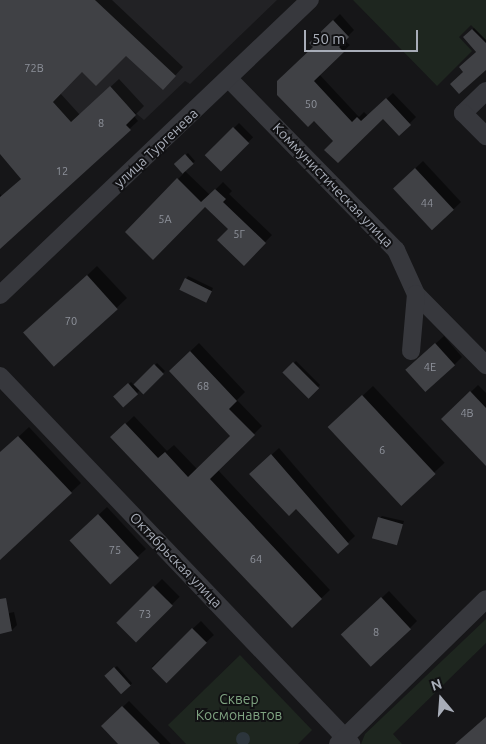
<!DOCTYPE html>
<html>
<head>
<meta charset="utf-8">
<style>
	body { margin:0 }
	#map { position:relative; width:486px; height:744px; overflow:hidden; background:#161618; font-family:Ubuntu,sans-serif }
	div>[style] { position:absolute }
	.built>* { inset:0; background:#222225 }
	.green>* { inset:0; background:#1e261f }
	.water>* { inset:0; background:#2c353c }
	.round { border-radius:50% }
	.shadow>* { inset:0; background:#0007; transform-origin:0 0 }
	.building>* { inset:0; background:#404145; transform-origin:0 0 }
	.minor>* { height:18px; margin:-9px; padding:0 9px; transform-origin:9px; border-radius:9px; background:#37383d }
	span { translate:-50% -50%; white-space:nowrap; text-align:center; line-height:1.15; -webkit-text-stroke:4px #111113; paint-order:stroke }
	.number-label { font-size:11px; color:#8e929b }
	.number-label span { -webkit-text-stroke-width:0 }
	.street-label { font-size:14px; color:#a8adb8 }
	.park-label { font-size:14px; color:#7fa381 }
	.north { position:absolute; left:416px; top:674px; width:50px; height:50px; -webkit-text-stroke:4px #111113; paint-order:stroke; rotate:342deg; font-size:14px; font-weight:700; line-height:20px; text-align:center; color:#a8adb8 }
	.north::after { content:''; display:block; margin:auto; width:18px; height:22px; background:#a8adb8; clip-path:polygon(50% 0,100% 100%,50% 72%,0 100%) }
	.scale { position:absolute; left:304px; top:30px; width:114px; height:22px; box-sizing:border-box; border:2px solid #a8adb8; border-top:0; padding-left:6px; font-size:15px; line-height:18px; white-space:nowrap; color:#a8adb8; -webkit-text-stroke:4px #111113; paint-order:stroke }
</style>
</head>
<body>
<div id="map">
	<div class="built">
		<div style="clip-path:polygon(0 0,277px 0,190px 84px,185px 81px,144px 120px,113px 94px,19px 161px)"></div>
	</div>
	<div class="green">
		<div style="clip-path:polygon(353px 0,486px 0,486px 40px,471px 25px,459px 37px,472px 51px,437px 86px)"></div>
		<div style="clip-path:polygon(486px 619px,486px 643px,393px 734px,402px 744px,361px 744px,365px 734px)"></div>
		<div style="clip-path:polygon(240px 655px,312px 730px,298px 744px,186px 744px,168px 725px)"></div>
	</div>
	<div class="water">
		<div class="round" style="left:236px;top:732px;width:14px;height:14px"></div>
	</div>
	<div class="shadow">
		<div style="clip-path:polygon(0 0,112px 0,183px 67px,171px 80px,126px 54px,82px 70px,60px 93px,80px 115px,119px 79px,144px 106px,134px 116px,138px 121px,0 248px,0 194px,2px 196px,22px 178px,0 153px)"></div>
		<div style="clip-path:polygon(340px 14px,354px 30px,344px 40px,350px 45px,319px 74px,359px 117px,364px 112px,368px 116px,393px 93px,416px 117px,399px 134px,383px 117px,335px 141px,314px 119px,308px 125px,315px 47px,311px 43px)"></div>
		<div style="clip-path:polygon(474px 28px,486px 40px,486px 69px,465px 72px,476px 52px,464px 37px)"></div>
		<div style="left:239px;top:123px;width:20px;height:46px;rotate:45deg"></div>
		<div style="clip-path:polygon(188px 153px,195px 161px,185px 171px,210px 195px,223px 182px,232px 191px,229px 194px,272px 235px,244px 264px,229px 229px,205px 206px,126px 232px,184px 173px,176px 164px)"></div>
		<div style="clip-path:polygon(423px 161px,461px 202px,433px 229px,402px 181px)"></div>
		<div style="clip-path:polygon(97px 266px,127px 298px,55px 366px,36px 324px)"></div>
		<div style="clip-path:polygon(188px 276px,213px 288px,208px 300px,180px 290px)"></div>
		<div style="clip-path:polygon(444px 336px,462px 357px,454px 365px,415px 362px)"></div>
		<div style="clip-path:polygon(199px 343px,245px 392px,237px 400px,262px 426px,218px 470px,330px 590px,292px 626px,112px 437px,134px 416px,167px 451px,174px 445px,197px 469px,231px 436px,179px 362px)"></div>
		<div style="left:296px;top:361px;width:34px;height:16px;rotate:45deg"></div>
		<div style="clip-path:polygon(157px 363px,165px 371px,144px 393px,141px 389px,124px 406px,115px 397px,131px 382px,135px 386px)"></div>
		<div style="clip-path:polygon(478px 385px,486px 393px,486px 454px,443px 419px)"></div>
		<div style="left:373px;top:386px;width:105px;height:60px;rotate:47deg"></div>
		<div style="clip-path:polygon(29px 427px,81px 483px,0 558px,0 454px)"></div>
		<div style="clip-path:polygon(279px 448px,355px 536px,338px 552px,258px 467px)"></div>
		<div style="clip-path:polygon(107px 507px,146px 549px,110px 582px,79px 533px)"></div>
		<div style="clip-path:polygon(382px 516px,404px 521px,397px 543px,380px 518px)"></div>
		<div style="left:162px;top:579px;width:25px;height:62px;rotate:45deg"></div>
		<div style="clip-path:polygon(389px 591px,417px 621px,410px 628px,350px 628px)"></div>
		<div style="clip-path:polygon(14px 612px,17px 625px,12px 630px,0 632px,0 615px)"></div>
		<div style="left:201px;top:621px;width:19px;height:67px;rotate:47deg"></div>
		<div style="left:117px;top:666px;width:23px;height:15px;rotate:49deg"></div>
		<div style="clip-path:polygon(129px 701px,171px 744px,119px 744px,103px 726px)"></div>
	</div>
	<div class="building">
		<div style="clip-path:polygon(0 0,95px 0,176px 76px,163px 90px,126px 56px,96px 86px,82px 72px,53px 102px,71px 122px,110px 86px,136px 115px,126px 125px,131px 130px,0 249px,0 197px,21px 179px,0 154px)"></div>
		<div style="clip-path:polygon(333px 20px,349px 37px,339px 47px,344px 52px,314px 81px,352px 122px,357px 117px,361px 121px,386px 98px,411px 125px,399px 136px,383px 119px,338px 163px,324px 150px,333px 141px,314px 121px,308px 127px,277px 95px,277px 81px,313px 47px,309px 43px)"></div>
		<div style="clip-path:polygon(472px 29px,486px 43px,486px 70px,459px 94px,450px 84px,463px 72px,459px 67px,476px 52px,463px 37px)"></div>
		<div style="left:233px;top:127px;width:23px;height:40px;rotate:45deg"></div>
		<div style="left:185px;top:154px;width:13px;height:15px;rotate:48deg"></div>
		<div style="left:415px;top:168px;width:57px;height:30px;rotate:47deg"></div>
		<div style="clip-path:polygon(177px 178px,201px 202px,215px 189px,226px 199px,223px 202px,266px 243px,244px 266px,217px 240px,228px 229px,205px 207px,153px 260px,125px 232px)"></div>
		<div style="left:87px;top:275px;width:46px;height:86px;rotate:48deg"></div>
		<div style="left:185px;top:278px;width:30px;height:13px;rotate:26deg"></div>
		<div style="left:435px;top:343px;width:30px;height:40px;rotate:48deg"></div>
		<div style="clip-path:polygon(190px 351px,237px 401px,229px 409px,255px 435px,210px 479px,322px 599px,292px 628px,110px 437px,125px 423px,158px 458px,165px 452px,188px 477px,230px 436px,169px 371px)"></div>
		<div style="left:293px;top:362px;width:37px;height:15px;rotate:45deg"></div>
		<div style="left:154px;top:364px;width:14px;height:29px;rotate:45deg"></div>
		<div style="left:128px;top:383px;width:15px;height:20px;rotate:48deg"></div>
		<div style="clip-path:polygon(470px 391px,486px 408px,486px 466px,441px 419px)"></div>
		<div style="left:362px;top:395px;width:108px;height:47px;rotate:47deg"></div>
		<div style="clip-path:polygon(18px 436px,72px 493px,0 560px,0 452px)"></div>
		<div style="clip-path:polygon(271px 454px,349px 544px,338px 554px,296px 509px,289px 516px,249px 474px)"></div>
		<div style="left:98px;top:514px;width:60px;height:39px;rotate:47deg"></div>
		<div style="left:378px;top:517px;width:26px;height:22px;rotate:16deg"></div>
		<div style="left:153px;top:586px;width:28px;height:52px;rotate:45deg"></div>
		<div style="left:381px;top:597px;width:44px;height:55px;rotate:47deg"></div>
		<div style="clip-path:polygon(6px 598px,12px 631px,0 634px,0 599px)"></div>
		<div style="left:192px;top:628px;width:21px;height:57px;rotate:45deg"></div>
		<div style="left:114px;top:667px;width:25px;height:13px;rotate:48deg"></div>
		<div style="clip-path:polygon(122px 706px,160px 744px,118px 744px,101px 726px)"></div>
		<div style="clip-path:polygon(486px 717px,486px 744px,455px 744px)"></div>
	</div>
	<div class="minor">
		<div style="left:229px;top:79px;width:239px;rotate:45.7deg"></div>
		<div style="left:396px;top:250px;width:48px;rotate:65.6deg"></div>
		<div style="left:416px;top:294px;width:100px;rotate:45.4deg"></div>
		<div style="left:486px;top:91px;width:32px;rotate:136deg"></div>
		<div style="left:463px;top:113px;width:33px;rotate:45deg"></div>
		<div style="left:0;top:295px;width:428px;rotate:-43.6deg"></div>
		<div style="left:411px;top:351px;width:57px;rotate:-85deg"></div>
		<div style="left:0;top:376px;width:509px;rotate:46.35deg"></div>
		<div style="left:338px;top:744px;width:207px;rotate:-44.4deg"></div>
	</div>
	<div class="number-label">
		<span style="left:34px;top:68px">72В</span>
		<span style="left:311px;top:104px">50</span>
		<span style="left:101px;top:123px">8</span>
		<span style="left:62px;top:171px">12</span>
		<span style="left:427px;top:203px">44</span>
		<span style="left:165px;top:219px">5А</span>
		<span style="left:239px;top:234px">5Г</span>
		<span style="left:71px;top:321px">70</span>
		<span style="left:430px;top:367px">4Е</span>
		<span style="left:203px;top:386px">68</span>
		<span style="left:467px;top:413px">4В</span>
		<span style="left:382px;top:450px">6</span>
		<span style="left:115px;top:550px">75</span>
		<span style="left:256px;top:559px">64</span>
		<span style="left:145px;top:614px">73</span>
		<span style="left:376px;top:632px">8</span>
	</div>
	<div class="street-label">
		<span style="left:156px;top:148px;rotate:-43deg">улица Тургенева</span>
		<span style="left:333px;top:185px;rotate:46deg">Коммунистическая улица</span>
		<span style="left:176px;top:560px;rotate:46deg">Октябрьская улица</span>
	</div>
	<div class="park-label">
		<span style="left:239px;top:707px">Сквер<br>Космонавтов</span>
	</div>
	<div class="north">N</div>
	<div class="scale">50 m</div>
</div>
</body>
</html>
